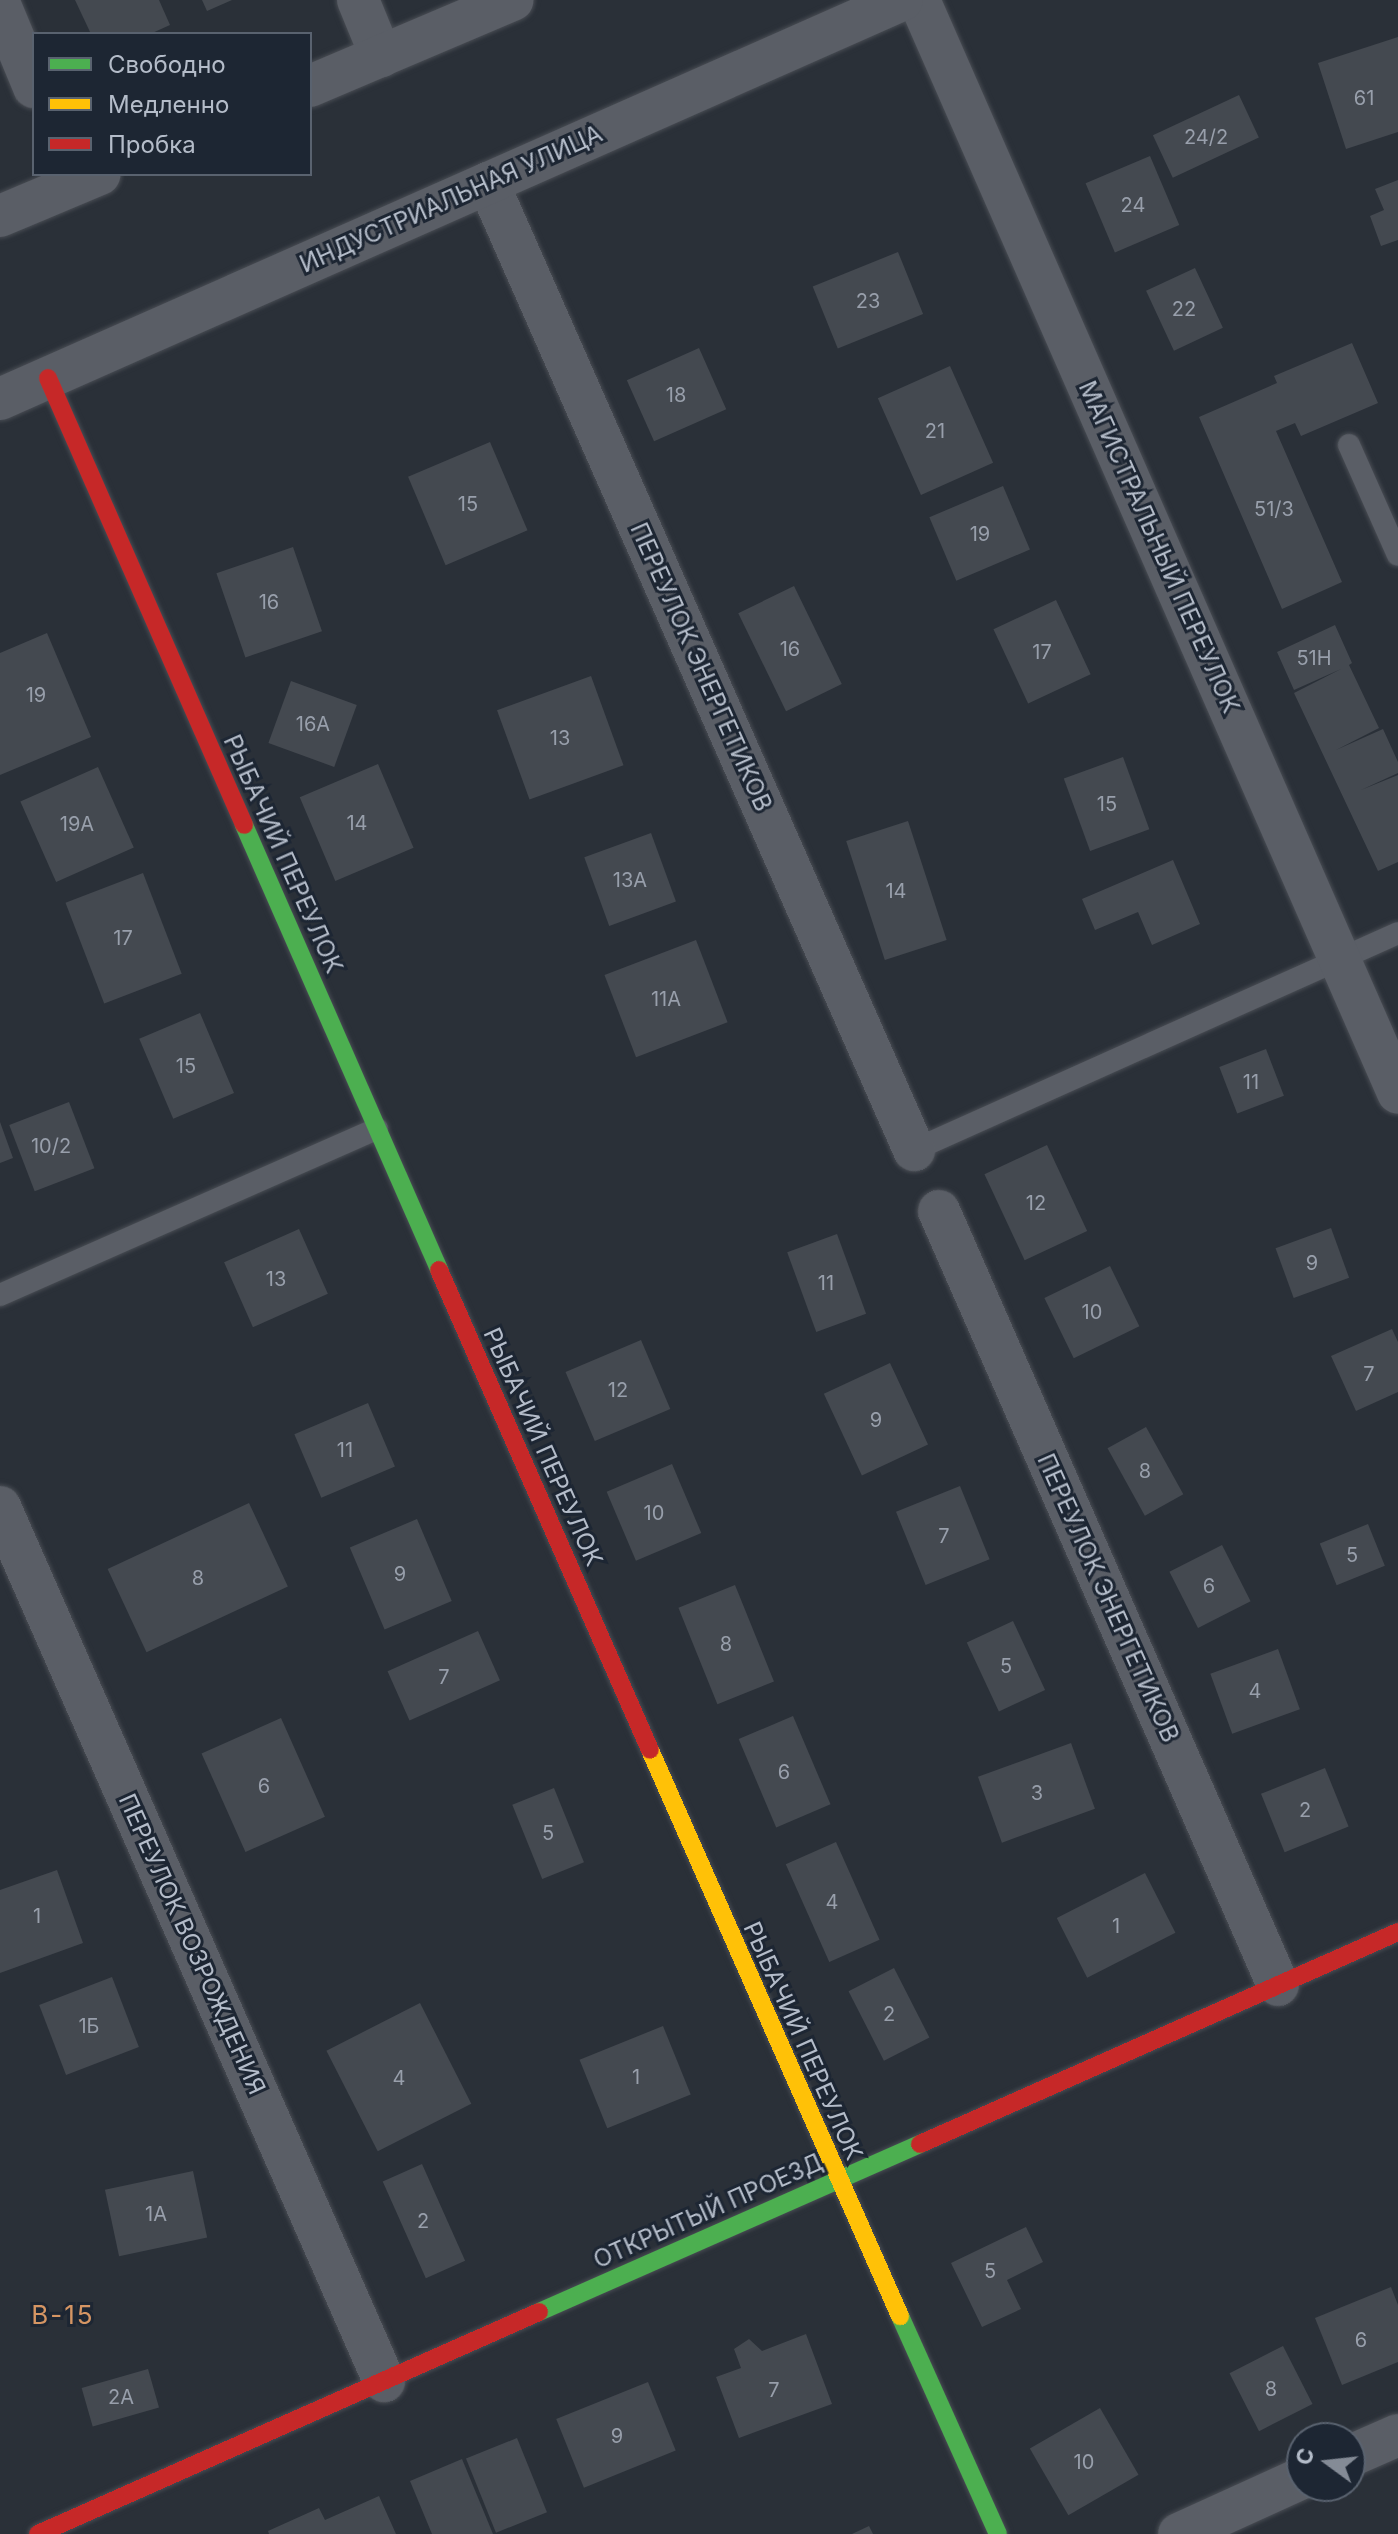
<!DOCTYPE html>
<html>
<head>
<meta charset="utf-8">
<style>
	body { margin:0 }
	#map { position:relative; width:1398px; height:2534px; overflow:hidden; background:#2a3038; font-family:Inter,sans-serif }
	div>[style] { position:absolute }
	.building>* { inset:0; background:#444950; transform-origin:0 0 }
	.roads { filter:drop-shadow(0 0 2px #484c53) drop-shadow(0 0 2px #484c53) }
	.lane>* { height:22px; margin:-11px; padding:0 11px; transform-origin:11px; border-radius:11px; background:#5a5e66 }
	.street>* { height:42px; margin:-21px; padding:0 21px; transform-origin:21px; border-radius:21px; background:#5a5e66 }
	.fast>* { height:18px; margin:-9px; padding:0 9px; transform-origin:9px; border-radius:9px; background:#4caf50 }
	.slow>* { height:18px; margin:-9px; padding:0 9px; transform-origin:9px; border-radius:9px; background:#ffc107 }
	.jam>* { height:18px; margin:-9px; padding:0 9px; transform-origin:9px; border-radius:9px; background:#c62828 }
	span { translate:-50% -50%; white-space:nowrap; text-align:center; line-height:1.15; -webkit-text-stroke:6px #1d2633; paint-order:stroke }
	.number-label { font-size:20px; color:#989fab }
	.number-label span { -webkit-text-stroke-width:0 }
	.street-label { font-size:24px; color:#b4bcc9 }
	.neighbourhood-label { font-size:26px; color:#d59563; letter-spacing:2px }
	.legend { position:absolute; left:32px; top:32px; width:280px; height:144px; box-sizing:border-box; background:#1d2633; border:2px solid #59626f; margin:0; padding:10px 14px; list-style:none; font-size:24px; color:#b4bcc9 }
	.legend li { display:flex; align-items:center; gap:16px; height:40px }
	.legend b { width:40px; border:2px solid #59626f }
	.north { position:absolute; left:1286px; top:2422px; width:80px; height:80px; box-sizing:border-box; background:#1d2633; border:2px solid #59626f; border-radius:50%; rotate:285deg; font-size:22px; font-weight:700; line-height:32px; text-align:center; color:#b4bcc9 }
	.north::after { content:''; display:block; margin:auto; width:28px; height:36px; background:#848b96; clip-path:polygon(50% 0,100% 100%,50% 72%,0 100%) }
</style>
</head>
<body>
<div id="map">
	<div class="building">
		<div style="clip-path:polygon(75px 0,159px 0,170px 25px,150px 34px,91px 34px)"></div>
		<div style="clip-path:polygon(202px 0,232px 0,207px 11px)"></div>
		<div style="clip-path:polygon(1398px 37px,1398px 132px,1346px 149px,1318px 63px)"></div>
		<div style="left:1239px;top:95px;width:47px;height:95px;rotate:65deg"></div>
		<div style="left:1150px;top:156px;width:75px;height:70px;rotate:67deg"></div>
		<div style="clip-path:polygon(1398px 180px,1398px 240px,1381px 246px,1370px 216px,1384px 210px,1375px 189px)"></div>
		<div style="left:898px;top:252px;width:67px;height:92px;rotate:68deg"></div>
		<div style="left:1195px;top:268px;width:66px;height:54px;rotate:65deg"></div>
		<div style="clip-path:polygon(1352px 343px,1378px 403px,1301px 436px,1295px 423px,1276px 431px,1342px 582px,1282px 609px,1199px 417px,1277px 383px,1274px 376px)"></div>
		<div style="left:699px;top:348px;width:67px;height:79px;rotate:66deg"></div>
		<div style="left:950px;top:366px;width:106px;height:79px;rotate:66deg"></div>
		<div style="left:490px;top:442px;width:96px;height:89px;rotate:67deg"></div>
		<div style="left:1003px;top:486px;width:69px;height:80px;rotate:67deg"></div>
		<div style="left:293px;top:547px;width:89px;height:81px;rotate:71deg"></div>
		<div style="left:794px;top:586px;width:109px;height:62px;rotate:64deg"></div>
		<div style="left:1056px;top:600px;width:82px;height:69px;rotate:65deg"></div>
		<div style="clip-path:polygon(1335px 625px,1352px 663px,1349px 665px,1379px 728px,1336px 750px,1383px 729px,1398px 762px,1398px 773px,1361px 790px,1398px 775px,1398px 862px,1378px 871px,1294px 693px,1341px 669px,1294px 690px,1277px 652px)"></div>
		<div style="clip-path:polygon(47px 633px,91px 737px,0 775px,0 653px)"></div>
		<div style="left:591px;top:676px;width:95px;height:100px;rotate:70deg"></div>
		<div style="left:291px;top:681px;width:70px;height:66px;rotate:20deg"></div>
		<div style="left:1123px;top:757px;width:77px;height:63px;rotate:70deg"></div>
		<div style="left:378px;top:764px;width:91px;height:85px;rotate:67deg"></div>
		<div style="left:98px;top:767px;width:88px;height:85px;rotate:66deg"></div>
		<div style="left:908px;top:821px;width:125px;height:65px;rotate:72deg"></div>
		<div style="left:651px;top:833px;width:73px;height:71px;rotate:70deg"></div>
		<div style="clip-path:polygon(1173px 860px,1200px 924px,1152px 945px,1138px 912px,1095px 930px,1082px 899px)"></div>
		<div style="left:143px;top:873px;width:108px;height:83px;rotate:69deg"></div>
		<div style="left:696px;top:940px;width:88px;height:98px;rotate:69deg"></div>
		<div style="left:200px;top:1013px;width:87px;height:66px;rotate:67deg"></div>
		<div style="left:1266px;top:1049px;width:50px;height:50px;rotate:69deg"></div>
		<div style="left:69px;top:1102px;width:71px;height:64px;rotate:69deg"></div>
		<div style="clip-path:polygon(0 1122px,13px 1158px,0 1163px)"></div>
		<div style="left:1047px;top:1145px;width:95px;height:69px;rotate:65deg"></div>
		<div style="left:1331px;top:1228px;width:53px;height:59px;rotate:70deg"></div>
		<div style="left:299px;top:1229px;width:71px;height:82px;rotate:66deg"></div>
		<div style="left:837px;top:1234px;width:85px;height:53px;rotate:70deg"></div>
		<div style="left:1110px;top:1266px;width:67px;height:73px;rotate:64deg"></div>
		<div style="clip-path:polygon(1392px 1329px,1398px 1342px,1398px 1392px,1356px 1411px,1331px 1356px)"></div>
		<div style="left:641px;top:1340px;width:75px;height:82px;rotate:67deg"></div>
		<div style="left:890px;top:1363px;width:90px;height:73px;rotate:65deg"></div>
		<div style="left:368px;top:1403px;width:69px;height:80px;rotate:67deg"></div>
		<div style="left:1146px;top:1427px;width:77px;height:44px;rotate:61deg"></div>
		<div style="left:672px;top:1464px;width:75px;height:71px;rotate:67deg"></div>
		<div style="left:960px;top:1486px;width:79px;height:69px;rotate:68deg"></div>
		<div style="left:249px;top:1503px;width:92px;height:156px;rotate:65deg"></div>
		<div style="left:417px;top:1519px;width:89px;height:73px;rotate:67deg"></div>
		<div style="left:1368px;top:1524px;width:45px;height:52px;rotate:68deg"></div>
		<div style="left:1222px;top:1545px;width:63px;height:59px;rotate:63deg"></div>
		<div style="left:735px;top:1585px;width:104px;height:61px;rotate:68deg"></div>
		<div style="left:1013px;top:1621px;width:76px;height:51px;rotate:65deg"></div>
		<div style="left:478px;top:1631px;width:54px;height:99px;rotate:66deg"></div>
		<div style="left:1278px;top:1649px;width:64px;height:72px;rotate:70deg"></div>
		<div style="left:793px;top:1716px;width:96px;height:59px;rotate:67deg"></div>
		<div style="left:281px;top:1718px;width:108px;height:87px;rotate:66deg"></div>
		<div style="left:1071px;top:1743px;width:70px;height:99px;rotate:70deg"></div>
		<div style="left:1325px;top:1768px;width:63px;height:69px;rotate:68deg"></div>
		<div style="left:554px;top:1788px;width:80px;height:45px;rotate:68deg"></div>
		<div style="left:836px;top:1842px;width:107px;height:55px;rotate:66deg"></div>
		<div style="clip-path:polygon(57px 1870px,83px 1943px,0 1973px,0 1890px)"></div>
		<div style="left:1145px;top:1873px;width:67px;height:99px;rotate:63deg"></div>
		<div style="left:894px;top:1968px;width:78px;height:51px;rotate:63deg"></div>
		<div style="left:112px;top:1977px;width:75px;height:78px;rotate:69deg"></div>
		<div style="left:420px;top:2003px;width:113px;height:105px;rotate:63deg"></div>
		<div style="left:663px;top:2026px;width:74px;height:90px;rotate:68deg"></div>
		<div style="left:422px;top:2164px;width:106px;height:43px;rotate:66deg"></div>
		<div style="left:193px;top:2171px;width:68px;height:90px;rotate:78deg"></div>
		<div style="clip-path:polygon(1026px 2227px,1043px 2262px,1007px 2280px,1021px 2309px,982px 2327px,951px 2263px)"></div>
		<div style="clip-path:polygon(1391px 2287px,1398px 2305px,1398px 2362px,1342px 2385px,1315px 2318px)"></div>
		<div style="clip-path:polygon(806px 2334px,832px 2404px,739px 2438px,716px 2377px,741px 2368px,734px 2349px,749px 2339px,762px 2351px)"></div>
		<div style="left:1283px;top:2346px;width:65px;height:60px;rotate:63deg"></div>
		<div style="left:148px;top:2369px;width:40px;height:69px;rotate:74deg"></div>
		<div style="left:648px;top:2382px;width:74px;height:99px;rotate:68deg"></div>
		<div style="left:1100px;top:2408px;width:77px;height:81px;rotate:60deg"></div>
		<div style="left:517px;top:2438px;width:80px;height:55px;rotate:68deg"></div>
		<div style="clip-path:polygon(462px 2459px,493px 2534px,432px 2534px,410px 2481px)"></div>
		<div style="clip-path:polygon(379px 2496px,396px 2534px,269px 2534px,268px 2531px,319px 2508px,325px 2520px)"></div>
		<div style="clip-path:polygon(869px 2526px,873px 2534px,852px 2534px)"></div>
	</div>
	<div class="roads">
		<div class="lane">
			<div style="left:1349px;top:445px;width:120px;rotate:66deg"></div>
			<div style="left:914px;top:1150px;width:530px;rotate:-24.15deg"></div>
			<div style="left:0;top:1295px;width:412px;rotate:-23.8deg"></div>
		</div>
		<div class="street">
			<div style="left:358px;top:0;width:61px;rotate:67.7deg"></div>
			<div style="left:919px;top:0;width:1193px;rotate:66.33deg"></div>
			<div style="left:0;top:5px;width:89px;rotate:67.5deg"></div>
			<div style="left:310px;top:86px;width:220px;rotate:-23deg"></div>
			<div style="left:488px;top:183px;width:1057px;rotate:66.22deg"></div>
			<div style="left:0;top:216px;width:108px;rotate:-22.8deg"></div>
			<div style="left:0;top:399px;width:986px;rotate:-23.86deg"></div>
			<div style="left:939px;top:1211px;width:845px;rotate:66.35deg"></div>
			<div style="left:0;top:1507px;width:955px;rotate:66.28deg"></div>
			<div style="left:1350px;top:2456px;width:52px;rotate:-23.6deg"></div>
			<div style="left:1179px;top:2534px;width:135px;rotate:-24.5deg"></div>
		</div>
		<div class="fast">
			<div style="left:244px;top:825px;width:486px;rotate:66.3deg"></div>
			<div style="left:539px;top:2312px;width:416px;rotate:-23.8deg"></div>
			<div style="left:900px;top:2316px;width:239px;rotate:65.8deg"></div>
		</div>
		<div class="slow">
			<div style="left:650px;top:1750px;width:619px;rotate:66.17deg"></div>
		</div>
		<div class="jam">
			<div style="left:48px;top:378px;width:488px;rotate:66.3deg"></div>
			<div style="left:439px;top:1270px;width:524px;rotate:66.27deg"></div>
			<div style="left:920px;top:2144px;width:523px;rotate:-23.92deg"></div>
			<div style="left:38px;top:2534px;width:548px;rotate:-23.9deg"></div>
		</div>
	</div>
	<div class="number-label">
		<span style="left:1364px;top:98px">61</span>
		<span style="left:1206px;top:137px">24/2</span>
		<span style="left:1133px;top:205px">24</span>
		<span style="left:868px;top:301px">23</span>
		<span style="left:1184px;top:309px">22</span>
		<span style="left:676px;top:395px">18</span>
		<span style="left:935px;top:431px">21</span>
		<span style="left:468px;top:504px">15</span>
		<span style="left:1274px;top:509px">51/3</span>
		<span style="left:980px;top:534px">19</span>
		<span style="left:269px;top:602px">16</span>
		<span style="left:790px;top:649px">16</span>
		<span style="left:1042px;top:652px">17</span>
		<span style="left:1314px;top:658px">51Н</span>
		<span style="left:36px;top:695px">19</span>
		<span style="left:313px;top:724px">16А</span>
		<span style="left:560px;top:738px">13</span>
		<span style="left:1107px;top:804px">15</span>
		<span style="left:357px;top:823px">14</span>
		<span style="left:77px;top:824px">19А</span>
		<span style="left:630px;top:880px">13А</span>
		<span style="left:896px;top:891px">14</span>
		<span style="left:123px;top:938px">17</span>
		<span style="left:666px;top:999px">11А</span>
		<span style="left:186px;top:1066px">15</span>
		<span style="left:1251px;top:1082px">11</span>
		<span style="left:51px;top:1146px">10/2</span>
		<span style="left:1036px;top:1203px">12</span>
		<span style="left:1312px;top:1263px">9</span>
		<span style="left:276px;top:1279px">13</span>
		<span style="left:826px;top:1283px">11</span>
		<span style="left:1092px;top:1312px">10</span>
		<span style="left:1369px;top:1374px">7</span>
		<span style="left:618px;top:1390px">12</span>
		<span style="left:876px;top:1420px">9</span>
		<span style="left:345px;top:1450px">11</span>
		<span style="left:1145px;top:1471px">8</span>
		<span style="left:654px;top:1513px">10</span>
		<span style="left:944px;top:1536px">7</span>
		<span style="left:1352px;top:1555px">5</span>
		<span style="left:400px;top:1574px">9</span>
		<span style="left:198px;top:1578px">8</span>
		<span style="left:1209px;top:1586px">6</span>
		<span style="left:726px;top:1644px">8</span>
		<span style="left:1006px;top:1666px">5</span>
		<span style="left:444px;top:1677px">7</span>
		<span style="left:1255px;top:1691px">4</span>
		<span style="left:784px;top:1772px">6</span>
		<span style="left:264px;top:1786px">6</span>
		<span style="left:1037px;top:1793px">3</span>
		<span style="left:1305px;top:1810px">2</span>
		<span style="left:548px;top:1833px">5</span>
		<span style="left:832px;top:1902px">4</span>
		<span style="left:37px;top:1916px">1</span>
		<span style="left:1116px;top:1926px">1</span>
		<span style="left:889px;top:2014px">2</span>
		<span style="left:89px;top:2026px">1Б</span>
		<span style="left:636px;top:2077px">1</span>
		<span style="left:399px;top:2078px">4</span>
		<span style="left:156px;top:2214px">1А</span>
		<span style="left:423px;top:2221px">2</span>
		<span style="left:990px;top:2271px">5</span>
		<span style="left:1361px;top:2340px">6</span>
		<span style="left:1271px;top:2389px">8</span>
		<span style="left:774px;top:2390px">7</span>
		<span style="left:121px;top:2397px">2А</span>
		<span style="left:617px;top:2436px">9</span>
		<span style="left:1084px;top:2462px">10</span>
	</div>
	<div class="street-label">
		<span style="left:451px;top:199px;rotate:-24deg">ИНДУСТРИАЛЬНАЯ УЛИЦА</span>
		<span style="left:1159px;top:547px;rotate:66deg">МАГИСТРАЛЬНЫЙ ПЕРЕУЛОК</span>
		<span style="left:701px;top:667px;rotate:66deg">ПЕРЕУЛОК ЭНЕРГЕТИКОВ</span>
		<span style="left:283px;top:854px;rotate:66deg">РЫБАЧИЙ ПЕРЕУЛОК</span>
		<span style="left:543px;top:1447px;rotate:66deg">РЫБАЧИЙ ПЕРЕУЛОК</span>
		<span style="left:1108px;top:1598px;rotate:66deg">ПЕРЕУЛОК ЭНЕРГЕТИКОВ</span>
		<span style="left:192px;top:1944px;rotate:66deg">ПЕРЕУЛОК ВОЗРОЖДЕНИЯ</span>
		<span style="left:803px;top:2041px;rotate:66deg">РЫБАЧИЙ ПЕРЕУЛОК</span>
		<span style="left:708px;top:2211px;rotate:-24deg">ОТКРЫТЫЙ ПРОЕЗД</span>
	</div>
	<div class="neighbourhood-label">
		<span style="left:63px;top:2315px">В-15</span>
	</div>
	<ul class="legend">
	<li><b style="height:10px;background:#4caf50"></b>Свободно</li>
	<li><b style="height:10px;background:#ffc107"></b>Медленно</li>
	<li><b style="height:10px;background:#c62828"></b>Пробка</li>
	</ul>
	<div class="north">С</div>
</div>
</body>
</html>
